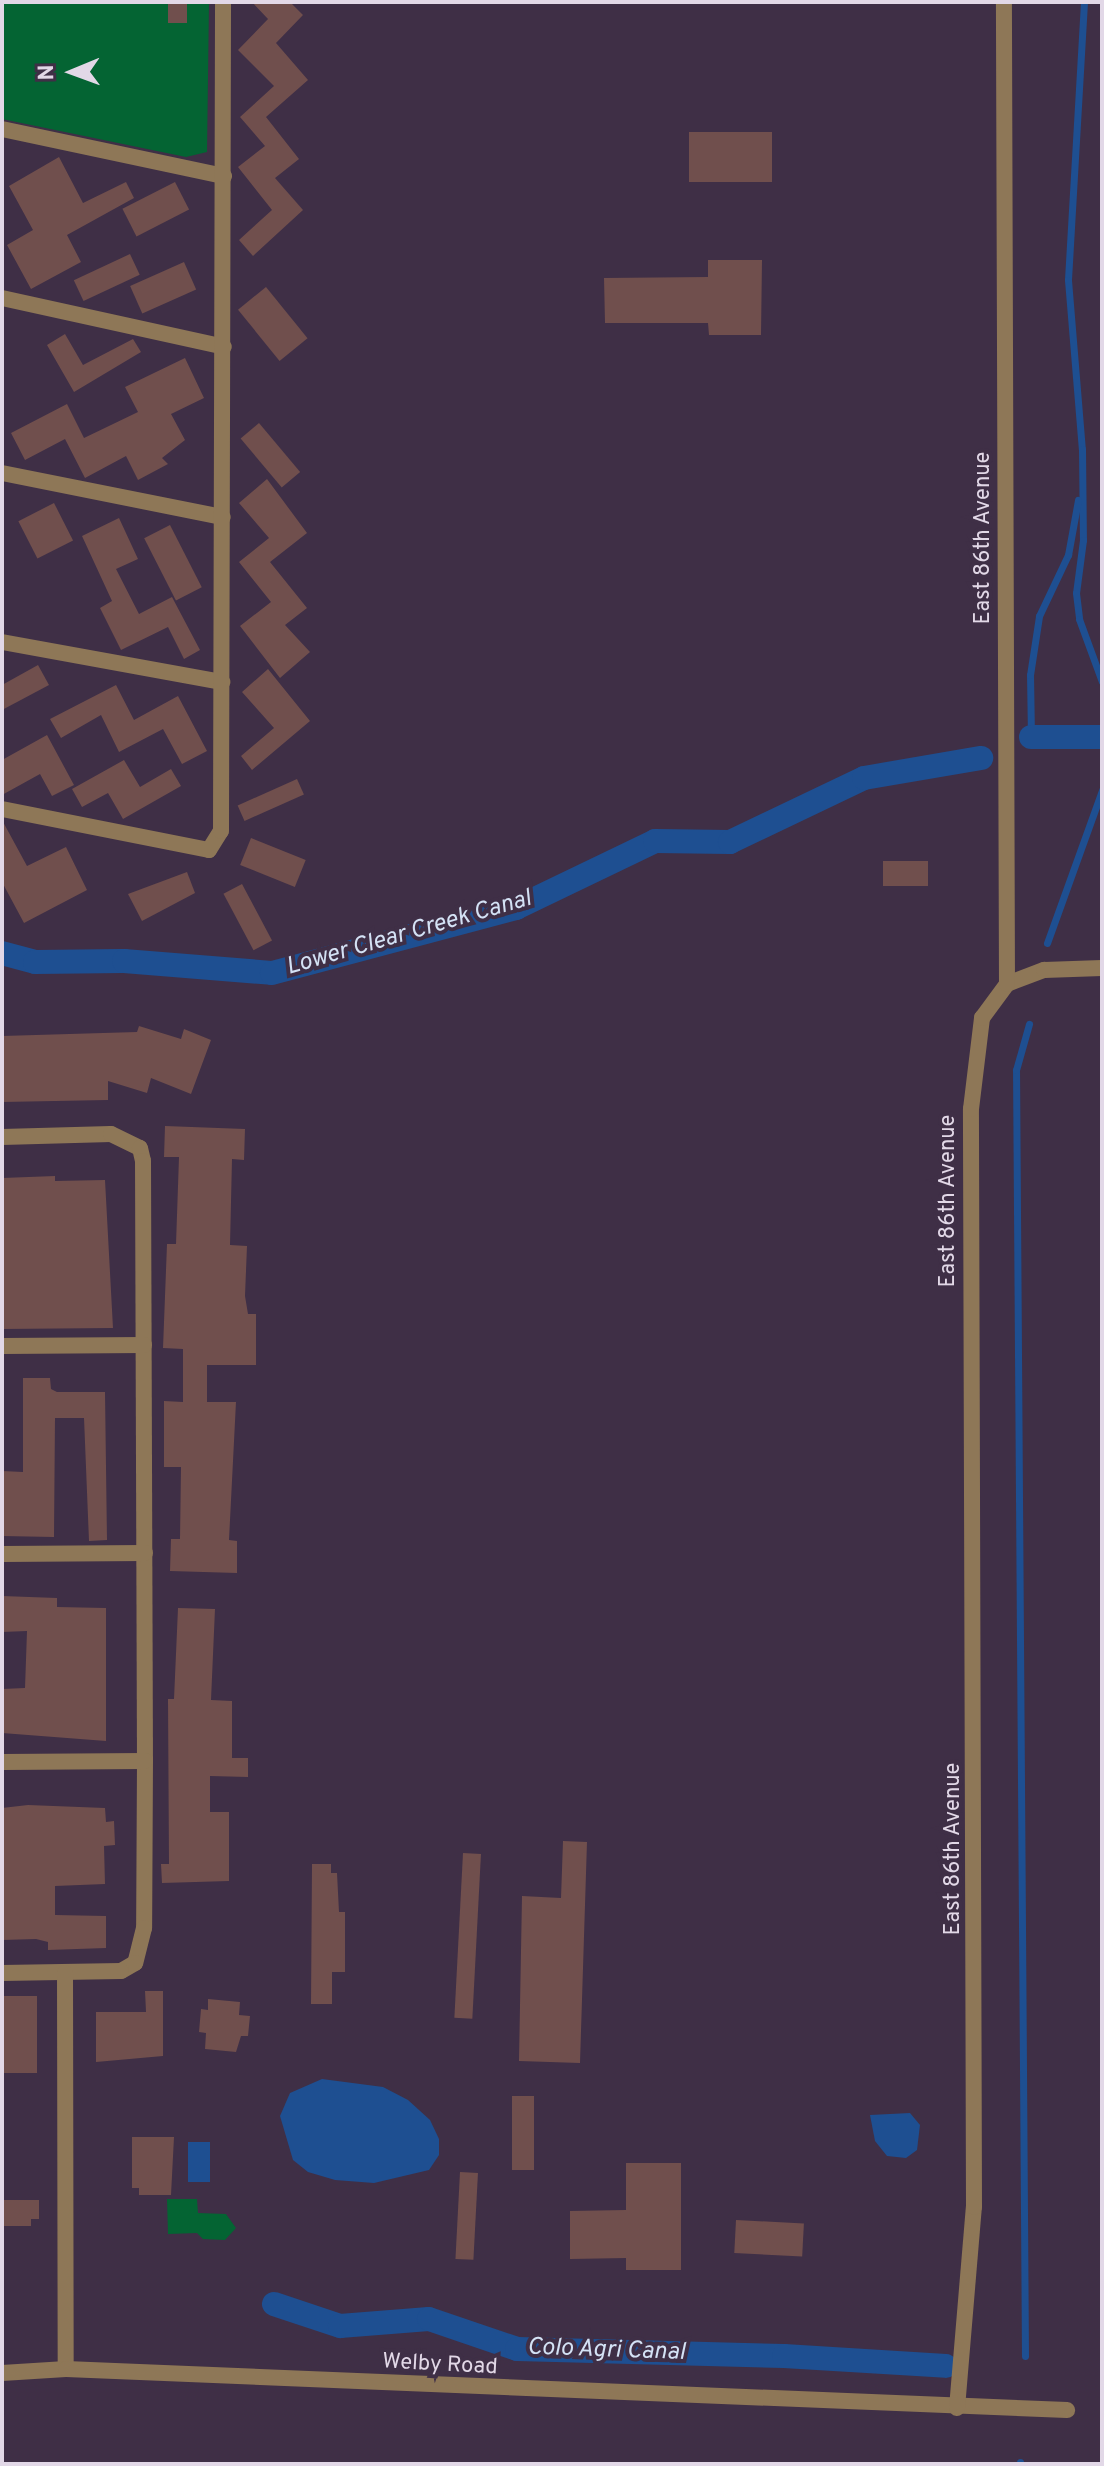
<!DOCTYPE html>
<html>
<head>
<meta charset="utf-8">
<style>
	body { margin:0 }
	#map { position:relative; width:1104px; height:2466px; overflow:hidden; background:#3f2f46; font-family:Overpass,sans-serif }
	div>[style] { position:absolute }
	.green>* { inset:0; background:#046433 }
	.water>* { inset:0; background:#1e4f91; transform-origin:0 0 }
	.stream>* { height:7px; margin:-3.5px; padding:0 3.5px; transform-origin:3.5px; border-radius:3.5px; background:#1e4f91 }
	.canal>* { height:24px; margin:-12px; padding:0 12px; transform-origin:12px; border-radius:12px; background:#1e4f91 }
	.building>* { inset:0; background:#704f4d; transform-origin:0 0 }
	.minor>* { height:16px; margin:-8px; padding:0 8px; transform-origin:8px; border-radius:8px; background:#8e7757 }
	span { translate:-50% -50%; white-space:nowrap; text-align:center; line-height:1.15; -webkit-text-stroke:8px #3f2f46; paint-order:stroke }
	.street-label { font-size:22px; color:#e2d8e7 }
	.water-label { font-size:24px; color:#d4e2f5; font-style:italic }
	.frame { position:absolute; inset:0; border:4px solid #e2d8e7; pointer-events:none }
	.north { position:absolute; left:32px; top:32px; width:80px; height:80px; -webkit-text-stroke:6px #3f2f46; paint-order:stroke; rotate:269deg; font-size:22px; font-weight:700; line-height:32px; text-align:center; color:#e2d8e7 }
	.north::after { content:''; display:block; margin:auto; width:28px; height:36px; background:#e2d8e7; clip-path:polygon(50% 0,100% 100%,50% 72%,0 100%) }
</style>
</head>
<body>
<div id="map">
	<div class="green">
		<div style="clip-path:polygon(2px 2px,209px 2px,207px 152px,186px 157px,2px 119px)"></div>
		<div style="clip-path:polygon(167px 2199px,197px 2199px,198px 2213px,226px 2214px,236px 2228px,225px 2240px,203px 2239px,197px 2233px,168px 2234px)"></div>
	</div>
	<div class="water">
		<div style="clip-path:polygon(322px 2079px,383px 2087px,408px 2100px,430px 2120px,439px 2139px,439px 2155px,429px 2170px,374px 2183px,335px 2180px,308px 2172px,293px 2160px,280px 2116px,290px 2093px)"></div>
		<div style="clip-path:polygon(910px 2113px,920px 2125px,917px 2150px,906px 2158px,887px 2156px,875px 2141px,870px 2115px)"></div>
		<div style="left:188px;top:2142px;width:22px;height:40px"></div>
	</div>
	<div class="stream">
		<div style="left:1084px;top:2px;width:278px;rotate:93.3deg"></div>
		<div style="left:1068px;top:280px;width:170px;rotate:85.3deg"></div>
		<div style="left:1082px;top:449px;width:91px;rotate:89.4deg"></div>
		<div style="left:1083px;top:540px;width:53px;rotate:97.5deg"></div>
		<div style="left:1076px;top:593px;width:26px;rotate:83deg"></div>
		<div style="left:1079px;top:619px;width:67px;rotate:69.9deg"></div>
		<div style="left:1031px;top:737px;width:62px;rotate:-90.9deg"></div>
		<div style="left:1030px;top:675px;width:60px;rotate:-81.3deg"></div>
		<div style="left:1039px;top:616px;width:68px;rotate:-64.6deg"></div>
		<div style="left:1068px;top:555px;width:56px;rotate:-79.7deg"></div>
		<div style="left:1047px;top:943px;width:163px;rotate:-70.2deg"></div>
		<div style="left:1025px;top:2356px;width:1286px;rotate:-90.4deg"></div>
		<div style="left:1016px;top:1070px;width:48px;rotate:-74.2deg"></div>
		<div style="left:1020px;top:2464px;width:2px;rotate:-90deg"></div>
	</div>
	<div class="canal">
		<div style="left:1031px;top:737px;width:71px"></div>
		<div style="left:2px;top:953px;width:34px;rotate:15deg"></div>
		<div style="left:35px;top:962px;width:89px;rotate:-0.6deg"></div>
		<div style="left:124px;top:961px;width:148px;rotate:4.6deg"></div>
		<div style="left:272px;top:973px;width:253px;rotate:-14.9deg"></div>
		<div style="left:516px;top:908px;width:154px;rotate:-25.7deg"></div>
		<div style="left:655px;top:841px;width:75px;rotate:0.8deg"></div>
		<div style="left:730px;top:842px;width:148px;rotate:-25.5deg"></div>
		<div style="left:864px;top:778px;width:119px;rotate:-9.7deg"></div>
		<div style="left:274px;top:2304px;width:70px;rotate:18.4deg"></div>
		<div style="left:340px;top:2326px;width:89px;rotate:-4.5deg"></div>
		<div style="left:429px;top:2319px;width:93px;rotate:18.8deg"></div>
		<div style="left:517px;top:2349px;width:267px;rotate:1.5deg"></div>
		<div style="left:784px;top:2356px;width:162px;rotate:3.5deg"></div>
	</div>
	<div class="building">
		<div style="left:168px;top:2px;width:19px;height:21px"></div>
		<div style="clip-path:polygon(252px 2px,290px 2px,303px 15px,276px 43px,308px 80px,266px 117px,299px 159px,275px 178px,303px 210px,253px 256px,239px 240px,272px 210px,238px 167px,265px 146px,240px 117px,274px 86px,238px 50px,268px 19px)"></div>
		<div style="left:689px;top:132px;width:83px;height:50px"></div>
		<div style="clip-path:polygon(59px 157px,83px 203px,126px 182px,134px 198px,67px 235px,81px 262px,31px 289px,7px 245px,33px 230px,9px 186px)"></div>
		<div style="left:175px;top:182px;width:31px;height:59px;rotate:63deg"></div>
		<div style="left:130px;top:254px;width:23px;height:62px;rotate:65deg"></div>
		<div style="clip-path:polygon(708px 260px,762px 260px,761px 335px,709px 335px,708px 323px,605px 323px,604px 278px,708px 277px)"></div>
		<div style="left:184px;top:262px;width:30px;height:59px;rotate:66deg"></div>
		<div style="left:266px;top:287px;width:66px;height:36px;rotate:51deg"></div>
		<div style="clip-path:polygon(65px 334px,83px 365px,133px 339px,141px 352px,74px 392px,47px 345px)"></div>
		<div style="clip-path:polygon(185px 358px,204px 398px,171px 414px,185px 440px,162px 458px,168px 464px,138px 480px,126px 456px,85px 478px,65px 439px,25px 460px,11px 433px,67px 404px,84px 438px,138px 412px,125px 387px)"></div>
		<div style="left:259px;top:423px;width:64px;height:24px;rotate:50deg"></div>
		<div style="clip-path:polygon(267px 479px,307px 533px,270px 562px,307px 608px,285px 625px,310px 652px,280px 678px,240px 626px,271px 602px,239px 562px,269px 538px,239px 503px)"></div>
		<div style="left:54px;top:503px;width:42px;height:40px;rotate:63deg"></div>
		<div style="clip-path:polygon(119px 518px,138px 559px,116px 569px,139px 614px,172px 597px,200px 650px,184px 659px,168px 627px,121px 650px,100px 608px,112px 601px,82px 536px)"></div>
		<div style="left:170px;top:525px;width:70px;height:29px;rotate:63deg"></div>
		<div style="clip-path:polygon(38px 665px,49px 685px,2px 710px,2px 685px)"></div>
		<div style="clip-path:polygon(268px 669px,310px 721px,252px 770px,241px 756px,274px 728px,242px 692px)"></div>
		<div style="clip-path:polygon(116px 685px,134px 720px,178px 696px,207px 751px,182px 764px,163px 729px,119px 752px,101px 715px,61px 738px,50px 719px)"></div>
		<div style="clip-path:polygon(47px 735px,74px 785px,52px 796px,40px 774px,2px 795px,2px 760px)"></div>
		<div style="clip-path:polygon(124px 760px,140px 787px,171px 769px,181px 786px,123px 819px,108px 793px,82px 807px,72px 789px)"></div>
		<div style="left:297px;top:779px;width:17px;height:65px;rotate:66deg"></div>
		<div style="clip-path:polygon(2px 820px,27px 866px,66px 847px,87px 890px,24px 923px,2px 882px)"></div>
		<div style="left:251px;top:838px;width:59px;height:29px;rotate:22deg"></div>
		<div style="left:883px;top:861px;width:45px;height:25px"></div>
		<div style="clip-path:polygon(187px 872px,195px 893px,142px 921px,128px 894px)"></div>
		<div style="left:242px;top:884px;width:64px;height:21px;rotate:62deg"></div>
		<div style="clip-path:polygon(139px 1026px,181px 1039px,184px 1029px,211px 1040px,191px 1094px,151px 1078px,147px 1093px,108px 1081px,108px 1100px,2px 1102px,2px 1036px,137px 1032px)"></div>
		<div style="clip-path:polygon(165px 1126px,245px 1129px,244px 1160px,232px 1159px,230px 1245px,247px 1246px,245px 1296px,248px 1314px,256px 1314px,256px 1365px,207px 1365px,207px 1402px,236px 1402px,229px 1540px,237px 1541px,237px 1573px,170px 1571px,171px 1539px,180px 1539px,181px 1467px,164px 1467px,164px 1401px,183px 1402px,183px 1349px,163px 1348px,167px 1244px,176px 1244px,179px 1157px,164px 1157px)"></div>
		<div style="clip-path:polygon(55px 1176px,55px 1181px,105px 1180px,113px 1328px,2px 1329px,2px 1178px)"></div>
		<div style="clip-path:polygon(23px 1378px,50px 1378px,51px 1389px,57px 1392px,105px 1392px,107px 1540px,89px 1541px,84px 1418px,55px 1418px,54px 1537px,2px 1536px,2px 1471px,23px 1472px)"></div>
		<div style="clip-path:polygon(2px 1596px,57px 1598px,57px 1607px,106px 1608px,106px 1741px,2px 1733px,2px 1689px,25px 1688px,27px 1631px,2px 1632px)"></div>
		<div style="clip-path:polygon(178px 1608px,215px 1609px,211px 1700px,232px 1701px,232px 1758px,248px 1758px,248px 1777px,210px 1776px,210px 1812px,229px 1812px,229px 1881px,162px 1883px,161px 1864px,169px 1864px,168px 1699px,174px 1699px)"></div>
		<div style="clip-path:polygon(28px 1805px,105px 1808px,106px 1822px,114px 1821px,115px 1845px,104px 1846px,105px 1884px,55px 1886px,55px 1915px,106px 1916px,106px 1948px,48px 1950px,48px 1942px,36px 1939px,2px 1940px,2px 1808px)"></div>
		<div style="clip-path:polygon(563px 1841px,587px 1842px,580px 2063px,519px 2061px,522px 1896px,561px 1898px)"></div>
		<div style="left:463px;top:1853px;width:18px;height:165px;rotate:3deg"></div>
		<div style="clip-path:polygon(312px 1864px,331px 1864px,331px 1873px,337px 1873px,339px 1912px,345px 1912px,345px 1972px,332px 1972px,332px 2004px,311px 2004px)"></div>
		<div style="clip-path:polygon(145px 1991px,163px 1991px,163px 2056px,96px 2062px,96px 2012px,146px 2012px)"></div>
		<div style="left:2px;top:1996px;width:35px;height:77px"></div>
		<div style="clip-path:polygon(208px 1999px,240px 2002px,239px 2015px,250px 2016px,248px 2036px,241px 2036px,236px 2052px,205px 2049px,206px 2033px,199px 2032px,201px 2009px,208px 2010px)"></div>
		<div style="left:512px;top:2096px;width:22px;height:74px"></div>
		<div style="clip-path:polygon(132px 2137px,174px 2137px,171px 2195px,139px 2195px,139px 2188px,132px 2188px)"></div>
		<div style="clip-path:polygon(626px 2163px,681px 2163px,681px 2270px,626px 2270px,626px 2258px,570px 2259px,570px 2211px,626px 2210px)"></div>
		<div style="left:460px;top:2172px;width:18px;height:87px;rotate:3deg"></div>
		<div style="clip-path:polygon(2px 2200px,39px 2200px,39px 2219px,31px 2219px,31px 2226px,2px 2226px)"></div>
		<div style="left:736px;top:2220px;width:68px;height:33px;rotate:3deg"></div>
	</div>
	<div class="minor">
		<div style="left:2px;top:129px;width:227px;rotate:12deg"></div>
		<div style="left:2px;top:298px;width:227px;rotate:12.4deg"></div>
		<div style="left:2px;top:473px;width:225px;rotate:11.3deg"></div>
		<div style="left:2px;top:642px;width:224px;rotate:10.3deg"></div>
		<div style="left:2px;top:809px;width:211px;rotate:11.2deg"></div>
		<div style="left:209px;top:850px;width:22px;rotate:-58deg"></div>
		<div style="left:221px;top:831px;width:829px;rotate:-89.86deg"></div>
		<div style="left:1007px;top:984px;width:40px;rotate:-21deg"></div>
		<div style="left:1044px;top:970px;width:58px;rotate:-2deg"></div>
		<div style="left:2px;top:1137px;width:109px;rotate:-1.6deg"></div>
		<div style="left:111px;top:1134px;width:32px;rotate:26deg"></div>
		<div style="left:140px;top:1148px;width:13px;rotate:77deg"></div>
		<div style="left:143px;top:1161px;width:600px;rotate:89.81deg"></div>
		<div style="left:145px;top:1761px;width:167px;rotate:90.3deg"></div>
		<div style="left:144px;top:1928px;width:36px;rotate:104deg"></div>
		<div style="left:135px;top:1963px;width:16px;rotate:150deg"></div>
		<div style="left:121px;top:1971px;width:119px;rotate:179deg"></div>
		<div style="left:2px;top:1346px;width:142px;rotate:-0.4deg"></div>
		<div style="left:2px;top:1554px;width:143px;rotate:-0.4deg"></div>
		<div style="left:2px;top:1762px;width:143px;rotate:-0.4deg"></div>
		<div style="left:65px;top:1973px;width:396px;rotate:89.9deg"></div>
		<div style="left:2px;top:2373px;width:64px;rotate:-3.6deg"></div>
		<div style="left:66px;top:2369px;width:1002px;rotate:2.35deg"></div>
		<div style="left:957px;top:2408px;width:202px;rotate:-85.2deg"></div>
		<div style="left:974px;top:2207px;width:1098px;rotate:-90.16deg"></div>
		<div style="left:971px;top:1109px;width:92px;rotate:-83.1deg"></div>
		<div style="left:982px;top:1018px;width:42px;rotate:-53.7deg"></div>
		<div style="left:1007px;top:984px;width:982px;rotate:-90.18deg"></div>
	</div>
	<div class="street-label">
		<span style="left:984px;top:538px;rotate:-90deg">East 86th Avenue</span>
		<span style="left:949px;top:1201px;rotate:-90deg">East 86th Avenue</span>
		<span style="left:954px;top:1849px;rotate:-90deg">East 86th Avenue</span>
		<span style="left:440px;top:2365px;rotate:3deg">Welby Road</span>
	</div>
	<div class="water-label">
		<span style="left:409px;top:934px;rotate:-16deg">Lower Clear Creek Canal</span>
		<span style="left:606px;top:2351px;rotate:2deg">Colo Agri Canal</span>
	</div>
	<div class="frame"></div>
	<div class="north">N</div>
</div>
</body>
</html>
